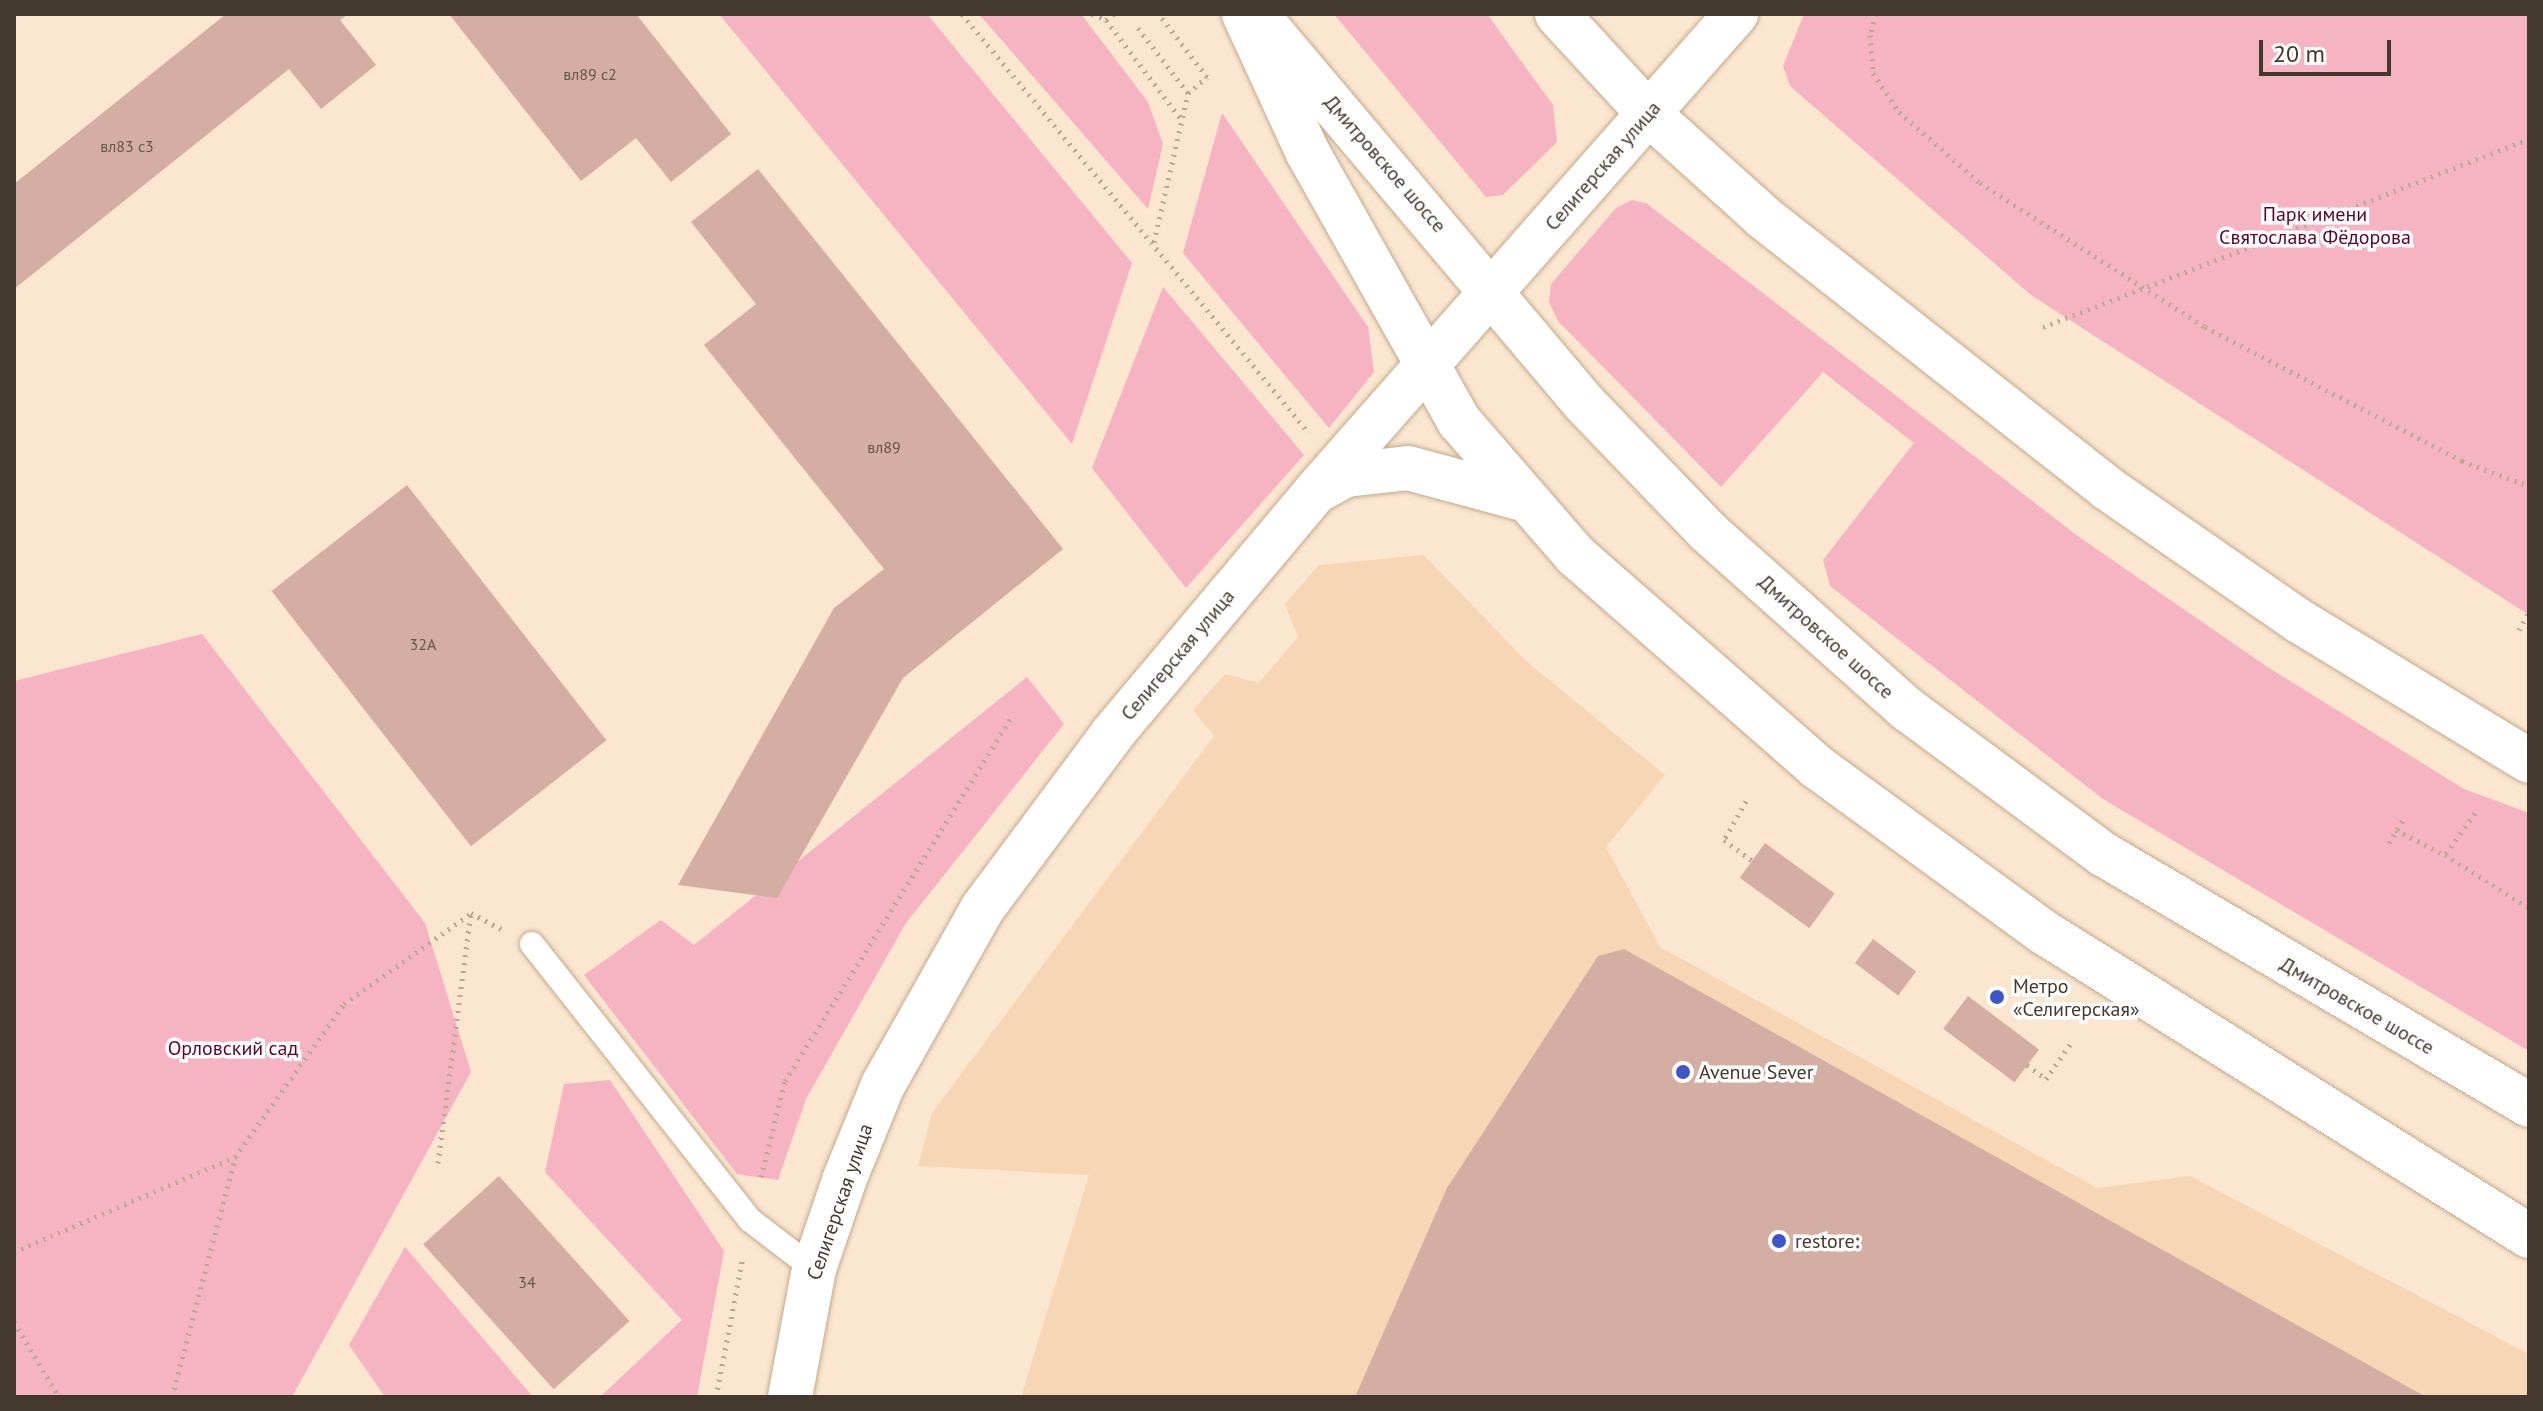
<!DOCTYPE html>
<html>
<head>
<meta charset="utf-8">
<style>
	body { margin:0 }
	#map { position:relative; width:2543px; height:1411px; overflow:hidden; background:#fbe6cf; font-family:"PT Sans",sans-serif }
	div>[style] { position:absolute }
	.built>* { inset:0; background:#f6d6b4 }
	.green>* { inset:0; background:#f6b3c1 }
	.building>* { inset:0; background:#d4aea2; transform-origin:0 0 }
	.path>* { height:5px; margin-top:-2.5px; transform-origin:0; background:repeating-linear-gradient(90deg,#b9a895 0 2px,transparent 0 8px) }
	.roads { filter:drop-shadow(0 0 2px #c3aa8e) drop-shadow(0 0 2px #c3aa8e) }
	.service>* { height:24px; margin:-12px; padding:0 12px; transform-origin:12px; border-radius:12px; background:#fff }
	.tertiary>* { height:44px; margin:-22px; padding:0 22px; transform-origin:22px; border-radius:22px; background:#fff }
	.primary>* { height:44px; margin:-22px; padding:0 22px; transform-origin:22px; border-radius:22px; background:#fff }
	.dots>* { width:22px; height:22px; translate:-50% -50%; box-sizing:border-box; border:4px solid #fff; border-radius:50% }
	span { translate:-50% -50%; white-space:nowrap; text-align:center; line-height:1.15; -webkit-text-stroke:7px #fff; paint-order:stroke }
	.number-label { font-size:16px; color:#67564b }
	.number-label span { -webkit-text-stroke-width:0 }
	.street-label { font-size:20px; color:#43392e }
	.park-label { font-size:20px; color:#5c0327 }
	.poi-label { font-size:20px; color:#43392e }
	.left { translate:0 -50%; text-align:left }
	.frame { position:absolute; inset:0; border:16px solid #43392e; pointer-events:none }
	.scale { position:absolute; left:2259px; top:40px; width:132px; height:36px; box-sizing:border-box; border:4px solid #43392e; border-top:0; padding-left:10px; font-size:24px; line-height:28px; white-space:nowrap; color:#43392e; -webkit-text-stroke:6px #fff; paint-order:stroke }
</style>
</head>
<body>
<div id="map">
	<div class="built">
		<div style="clip-path:polygon(1424px 555px,1526px 661px,1665px 775px,1606px 847px,1660px 947px,2097px 1188px,2190px 1176px,2529px 1354px,2529px 1397px,1021px 1397px,1089px 1175px,918px 1166px,932px 1113px,1214px 736px,1193px 710px,1225px 674px,1259px 683px,1298px 637px,1285px 604px,1319px 565px)"></div>
	</div>
	<div class="green">
		<div style="clip-path:polygon(719px 14px,927px 14px,1132px 263px,1072px 444px)"></div>
		<div style="clip-path:polygon(979px 14px,1081px 14px,1148px 102px,1163px 144px,1148px 209px)"></div>
		<div style="clip-path:polygon(1334px 14px,1487px 14px,1553px 105px,1557px 142px,1503px 195px,1486px 197px)"></div>
		<div style="clip-path:polygon(1804px 14px,2529px 14px,2529px 615px,2031px 295px,1790px 86px,1783px 66px)"></div>
		<div style="clip-path:polygon(1222px 113px,1368px 327px,1374px 372px,1329px 428px,1183px 253px)"></div>
		<div style="clip-path:polygon(1632px 200px,1646px 203px,2079px 537px,2266px 666px,2464px 789px,2529px 813px,2529px 1051px,2103px 799px,1830px 586px,1823px 560px,1914px 443px,1823px 372px,1721px 487px,1558px 321px,1549px 302px,1551px 284px,1616px 208px)"></div>
		<div style="clip-path:polygon(1163px 287px,1304px 455px,1186px 588px,1092px 468px)"></div>
		<div style="clip-path:polygon(202px 634px,425px 923px,471px 1072px,292px 1397px,14px 1397px,14px 681px)"></div>
		<div style="clip-path:polygon(1027px 677px,1064px 724px,906px 923px,806px 1099px,778px 1180px,737px 1174px,584px 975px,661px 920px,694px 945px)"></div>
		<div style="clip-path:polygon(610px 1080px,724px 1251px,697px 1397px,600px 1397px,682px 1320px,545px 1172px,564px 1084px)"></div>
		<div style="clip-path:polygon(405px 1247px,533px 1397px,385px 1397px,349px 1345px)"></div>
	</div>
	<div class="building">
		<div style="clip-path:polygon(226px 14px,348px 14px,340px 20px,376px 65px,321px 109px,289px 69px,14px 289px,14px 184px)"></div>
		<div style="clip-path:polygon(449px 14px,636px 14px,731px 134px,671px 182px,636px 138px,581px 181px)"></div>
		<div style="clip-path:polygon(758px 169px,1063px 549px,903px 678px,777px 898px,678px 885px,834px 608px,884px 569px,704px 345px,756px 304px,691px 222px)"></div>
		<div style="left:407px;top:485px;width:324px;height:172px;rotate:52deg"></div>
		<div style="left:1765px;top:843px;width:86px;height:43px;rotate:36deg"></div>
		<div style="left:1873px;top:939px;width:54px;height:30px;rotate:37deg"></div>
		<div style="clip-path:polygon(1624px 949px,2426px 1397px,1355px 1397px,1447px 1188px,1598px 956px)"></div>
		<div style="left:1968px;top:996px;width:89px;height:41px;rotate:37deg"></div>
		<div style="left:499px;top:1176px;width:195px;height:102px;rotate:48deg"></div>
	</div>
	<div class="path">
		<div style="left:962px;top:14px;width:544px;rotate:50.37deg"></div>
		<div style="left:1092px;top:14px;width:15px;rotate:23deg"></div>
		<div style="left:1114px;top:14px;width:10px;rotate:143deg"></div>
		<div style="left:1106px;top:20px;width:124px;rotate:52.9deg"></div>
		<div style="left:1876px;top:14px;width:22px;rotate:106deg"></div>
		<div style="left:1870px;top:35px;width:38px;rotate:85deg"></div>
		<div style="left:1873px;top:73px;width:47px;rotate:56.3deg"></div>
		<div style="left:1899px;top:112px;width:108px;rotate:41.2deg"></div>
		<div style="left:1980px;top:183px;width:267px;rotate:32.6deg"></div>
		<div style="left:2205px;top:327px;width:290px;rotate:27.5deg"></div>
		<div style="left:2462px;top:461px;width:72px;rotate:20.5deg"></div>
		<div style="left:1138px;top:28px;width:82px;rotate:52.4deg"></div>
		<div style="left:1154px;top:242px;width:153px;rotate:-77.1deg"></div>
		<div style="left:1188px;top:93px;width:25px;rotate:-40deg"></div>
		<div style="left:1207px;top:77px;width:79px;rotate:-127.3deg"></div>
		<div style="left:2043px;top:327px;width:521px;rotate:-21.15deg"></div>
		<div style="left:2519px;top:630px;width:21px;rotate:-62deg"></div>
		<div style="left:1746px;top:801px;width:45px;rotate:119.4deg"></div>
		<div style="left:1724px;top:840px;width:34px;rotate:36deg"></div>
		<div style="left:2475px;top:813px;width:52px;rotate:125.5deg"></div>
		<div style="left:2445px;top:855px;width:99px;rotate:32.2deg"></div>
		<div style="left:2396px;top:830px;width:55px;rotate:27deg"></div>
		<div style="left:2389px;top:843px;width:29px;rotate:-59deg"></div>
		<div style="left:14px;top:904px;width:1px;rotate:-90deg"></div>
		<div style="left:2027px;top:1065px;width:24px;rotate:36deg"></div>
		<div style="left:2046px;top:1079px;width:44px;rotate:-55.2deg"></div>
		<div style="left:438px;top:1163px;width:251px;rotate:-82.5deg"></div>
		<div style="left:761px;top:1177px;width:99px;rotate:-76deg"></div>
		<div style="left:785px;top:1081px;width:428px;rotate:-58.1deg"></div>
		<div style="left:14px;top:1252px;width:241px;rotate:-23.3deg"></div>
		<div style="left:235px;top:1157px;width:188px;rotate:-54.5deg"></div>
		<div style="left:344px;top:1004px;width:156px;rotate:-35.6deg"></div>
		<div style="left:471px;top:913px;width:34px;rotate:28deg"></div>
		<div style="left:14px;top:1322px;width:87px;rotate:59deg"></div>
		<div style="left:172px;top:1397px;width:247px;rotate:-75.2deg"></div>
		<div style="left:716px;top:1397px;width:143px;rotate:-79.1deg"></div>
	</div>
	<div class="roads">
		<div class="service">
			<div style="left:532px;top:944px;width:352px;rotate:51.7deg"></div>
			<div style="left:750px;top:1220px;width:81px;rotate:37.4deg"></div>
		</div>
		<div class="tertiary">
			<div style="left:1244px;top:14px;width:153px;rotate:65.3deg"></div>
			<div style="left:1308px;top:153px;width:308px;rotate:60.6deg"></div>
			<div style="left:1459px;top:421px;width:177px;rotate:49.1deg"></div>
			<div style="left:1575px;top:555px;width:322px;rotate:41.2deg"></div>
			<div style="left:1817px;top:767px;width:282px;rotate:36.1deg"></div>
			<div style="left:2045px;top:933px;width:571px;rotate:32.05deg"></div>
			<div style="left:1320px;top:489px;width:30px;rotate:-28deg"></div>
			<div style="left:1346px;top:475px;width:62px;rotate:-6.4deg"></div>
			<div style="left:1408px;top:468px;width:115px;rotate:15.1deg"></div>
			<div style="left:790px;top:1397px;width:130px;rotate:-79.4deg"></div>
			<div style="left:814px;top:1269px;width:96px;rotate:-71.2deg"></div>
			<div style="left:845px;top:1178px;width:100px;rotate:-67.8deg"></div>
			<div style="left:883px;top:1085px;width:202px;rotate:-60.6deg"></div>
			<div style="left:982px;top:909px;width:219px;rotate:-53.3deg"></div>
			<div style="left:1113px;top:733px;width:314px;rotate:-50deg"></div>
			<div style="left:1315px;top:492px;width:637px;rotate:-48.63deg"></div>
		</div>
		<div class="primary">
			<div style="left:1256px;top:14px;width:509px;rotate:49.86deg"></div>
			<div style="left:1584px;top:403px;width:178px;rotate:46.1deg"></div>
			<div style="left:1707px;top:531px;width:268px;rotate:41.7deg"></div>
			<div style="left:1907px;top:709px;width:244px;rotate:36.5deg"></div>
			<div style="left:2103px;top:854px;width:494px;rotate:30.5deg"></div>
			<div style="left:1557px;top:14px;width:134px;rotate:47.4deg"></div>
			<div style="left:1648px;top:113px;width:155px;rotate:42.1deg"></div>
			<div style="left:1763px;top:217px;width:438px;rotate:38.2deg"></div>
			<div style="left:2107px;top:488px;width:234px;rotate:34.7deg"></div>
			<div style="left:2299px;top:621px;width:269px;rotate:31.3deg"></div>
		</div>
	</div>
	<div class="dots">
		<div style="left:1997px;top:997px;background:#3d57ca"></div>
		<div style="left:1683px;top:1072px;background:#3d57ca"></div>
		<div style="left:1779px;top:1241px;background:#3d57ca"></div>
	</div>
	<div class="number-label">
		<span style="left:590px;top:74px">вл89 с2</span>
		<span style="left:127px;top:146px">вл83 с3</span>
		<span style="left:884px;top:447px">вл89</span>
		<span style="left:423px;top:644px">32А</span>
		<span style="left:527px;top:1282px">34</span>
	</div>
	<div class="street-label">
		<span style="left:1385px;top:164px;rotate:49deg">Дмитровское шоссе</span>
		<span style="left:1603px;top:166px;rotate:-49deg">Селигерская улица</span>
		<span style="left:1826px;top:637px;rotate:42deg">Дмитровское шоссе</span>
		<span style="left:1178px;top:655px;rotate:-50deg">Селигерская улица</span>
		<span style="left:2357px;top:1006px;rotate:30deg">Дмитровское шоссе</span>
		<span style="left:840px;top:1202px;rotate:-71deg">Селигерская улица</span>
	</div>
	<div class="park-label">
		<span style="left:2315px;top:226px">Парк имени<br>Святослава Фёдорова</span>
		<span style="left:233px;top:1048px">Орловский сад</span>
	</div>
	<div class="poi-label">
		<span class="left" style="left:2013px;top:998px">Метро<br>«Селигерская»</span>
		<span class="left" style="left:1699px;top:1072px">Avenue Sever</span>
		<span class="left" style="left:1795px;top:1241px">restore:</span>
	</div>
	<div class="frame"></div>
	<div class="scale">20 m</div>
</div>
</body>
</html>
